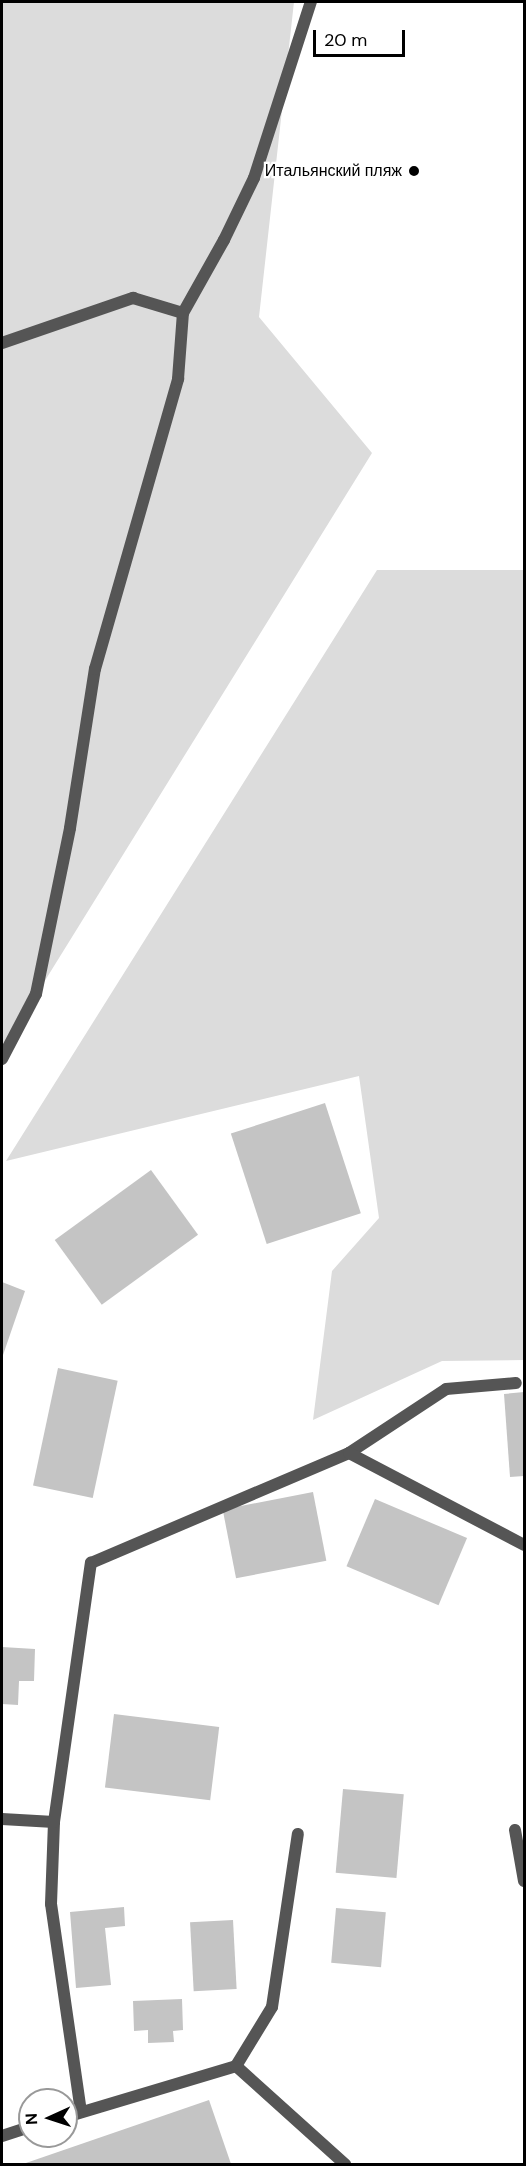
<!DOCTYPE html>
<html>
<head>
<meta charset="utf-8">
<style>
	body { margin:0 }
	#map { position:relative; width:526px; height:2166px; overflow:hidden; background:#fff; font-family:"DM Sans",sans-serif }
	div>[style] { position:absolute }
	.green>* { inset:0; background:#dcdcdc }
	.building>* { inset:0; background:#c4c4c4; transform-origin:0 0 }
	.service>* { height:12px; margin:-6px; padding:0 6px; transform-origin:6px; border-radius:6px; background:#555 }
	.minor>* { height:12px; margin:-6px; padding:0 6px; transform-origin:6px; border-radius:6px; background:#555 }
	.dots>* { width:16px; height:16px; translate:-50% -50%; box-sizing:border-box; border:3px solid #fff; border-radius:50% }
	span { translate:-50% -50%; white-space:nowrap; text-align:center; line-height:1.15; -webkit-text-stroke:4.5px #fff; paint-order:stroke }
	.poi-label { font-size:16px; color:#000 }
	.right { translate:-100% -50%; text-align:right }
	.frame { position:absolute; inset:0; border:3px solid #000; pointer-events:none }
	.north { position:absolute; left:18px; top:2088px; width:60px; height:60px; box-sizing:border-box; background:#fff; border:2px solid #999; border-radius:50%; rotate:267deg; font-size:16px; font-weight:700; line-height:24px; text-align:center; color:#000 }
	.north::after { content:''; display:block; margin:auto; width:21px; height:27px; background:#000; clip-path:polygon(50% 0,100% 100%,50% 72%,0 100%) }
	.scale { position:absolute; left:313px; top:30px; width:92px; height:27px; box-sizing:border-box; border:3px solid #000; border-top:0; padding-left:8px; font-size:18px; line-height:21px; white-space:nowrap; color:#000; -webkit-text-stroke:4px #fff; paint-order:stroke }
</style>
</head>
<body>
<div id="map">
	<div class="green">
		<div style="clip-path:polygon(2px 2px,294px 2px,259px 317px,372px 453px,2px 1050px)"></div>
		<div style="clip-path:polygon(377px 570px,524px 570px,524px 1360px,442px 1361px,313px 1420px,332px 1271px,379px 1218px,359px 1076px,6px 1161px)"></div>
	</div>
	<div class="building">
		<div style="left:325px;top:1103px;width:116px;height:99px;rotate:72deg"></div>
		<div style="left:151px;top:1170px;width:80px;height:119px;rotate:54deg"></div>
		<div style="clip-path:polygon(2px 1282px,25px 1291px,2px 1358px)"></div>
		<div style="left:58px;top:1368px;width:61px;height:120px;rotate:12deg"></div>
		<div style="clip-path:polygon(524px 1392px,524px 1476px,510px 1477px,504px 1394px)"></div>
		<div style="left:313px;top:1492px;width:70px;height:92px;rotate:79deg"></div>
		<div style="left:375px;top:1499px;width:100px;height:73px;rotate:23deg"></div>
		<div style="clip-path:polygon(2px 1647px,35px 1649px,34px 1681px,19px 1681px,18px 1705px,2px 1704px)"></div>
		<div style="left:114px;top:1714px;width:106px;height:74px;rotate:7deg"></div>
		<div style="left:343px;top:1789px;width:61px;height:84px;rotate:5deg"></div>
		<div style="clip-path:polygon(124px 1907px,125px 1926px,105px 1928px,111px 1985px,76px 1988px,70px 1912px)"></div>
		<div style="left:336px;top:1908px;width:50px;height:55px;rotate:5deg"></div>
		<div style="left:233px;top:1920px;width:69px;height:43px;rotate:87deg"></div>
		<div style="clip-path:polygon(182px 1999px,183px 2030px,173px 2031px,174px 2042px,148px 2043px,148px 2030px,134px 2031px,133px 2001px)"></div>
		<div style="clip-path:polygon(209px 2100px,231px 2164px,23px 2164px)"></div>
	</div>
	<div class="service">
		<div style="left:2px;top:1059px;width:73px;rotate:-62.4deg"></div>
		<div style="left:36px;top:994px;width:169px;rotate:-78.4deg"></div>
		<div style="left:70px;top:828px;width:161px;rotate:-81.1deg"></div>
		<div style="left:95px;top:669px;width:302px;rotate:-74deg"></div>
		<div style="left:178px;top:379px;width:66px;rotate:-85.7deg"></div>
		<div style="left:349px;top:1453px;width:116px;rotate:-33.4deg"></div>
		<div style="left:446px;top:1389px;width:70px;rotate:-4.9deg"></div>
		<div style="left:2px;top:1819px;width:52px;rotate:3.3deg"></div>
		<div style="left:515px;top:1830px;width:52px;rotate:80deg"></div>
		<div style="left:236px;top:2066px;width:147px;rotate:42deg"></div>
		<div style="left:81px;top:2112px;width:210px;rotate:-98.2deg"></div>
		<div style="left:51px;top:1904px;width:82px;rotate:-87.9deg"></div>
		<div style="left:54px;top:1822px;width:262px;rotate:-81.9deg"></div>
		<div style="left:91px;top:1563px;width:280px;rotate:-23.1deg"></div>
		<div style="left:349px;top:1453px;width:198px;rotate:27.7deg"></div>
		<div style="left:66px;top:2117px;width:177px;rotate:-16.7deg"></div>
		<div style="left:236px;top:2066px;width:69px;rotate:-58.6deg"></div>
		<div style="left:272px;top:2007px;width:175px;rotate:-81.5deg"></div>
		<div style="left:2px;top:2136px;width:29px;rotate:-18deg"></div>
	</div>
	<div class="minor">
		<div style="left:2px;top:343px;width:139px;rotate:-19deg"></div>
		<div style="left:133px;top:298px;width:52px;rotate:16.7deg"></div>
		<div style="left:183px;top:313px;width:84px;rotate:-60.7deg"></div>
		<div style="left:224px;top:240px;width:69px;rotate:-64.2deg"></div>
		<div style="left:254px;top:178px;width:185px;rotate:-72.1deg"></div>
	</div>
	<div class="dots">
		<div style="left:414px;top:171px;background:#000"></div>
	</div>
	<div class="poi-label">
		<span class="right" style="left:402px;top:171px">Итальянский пляж</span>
	</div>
	<div class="frame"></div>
	<div class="north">N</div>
	<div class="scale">20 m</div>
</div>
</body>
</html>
